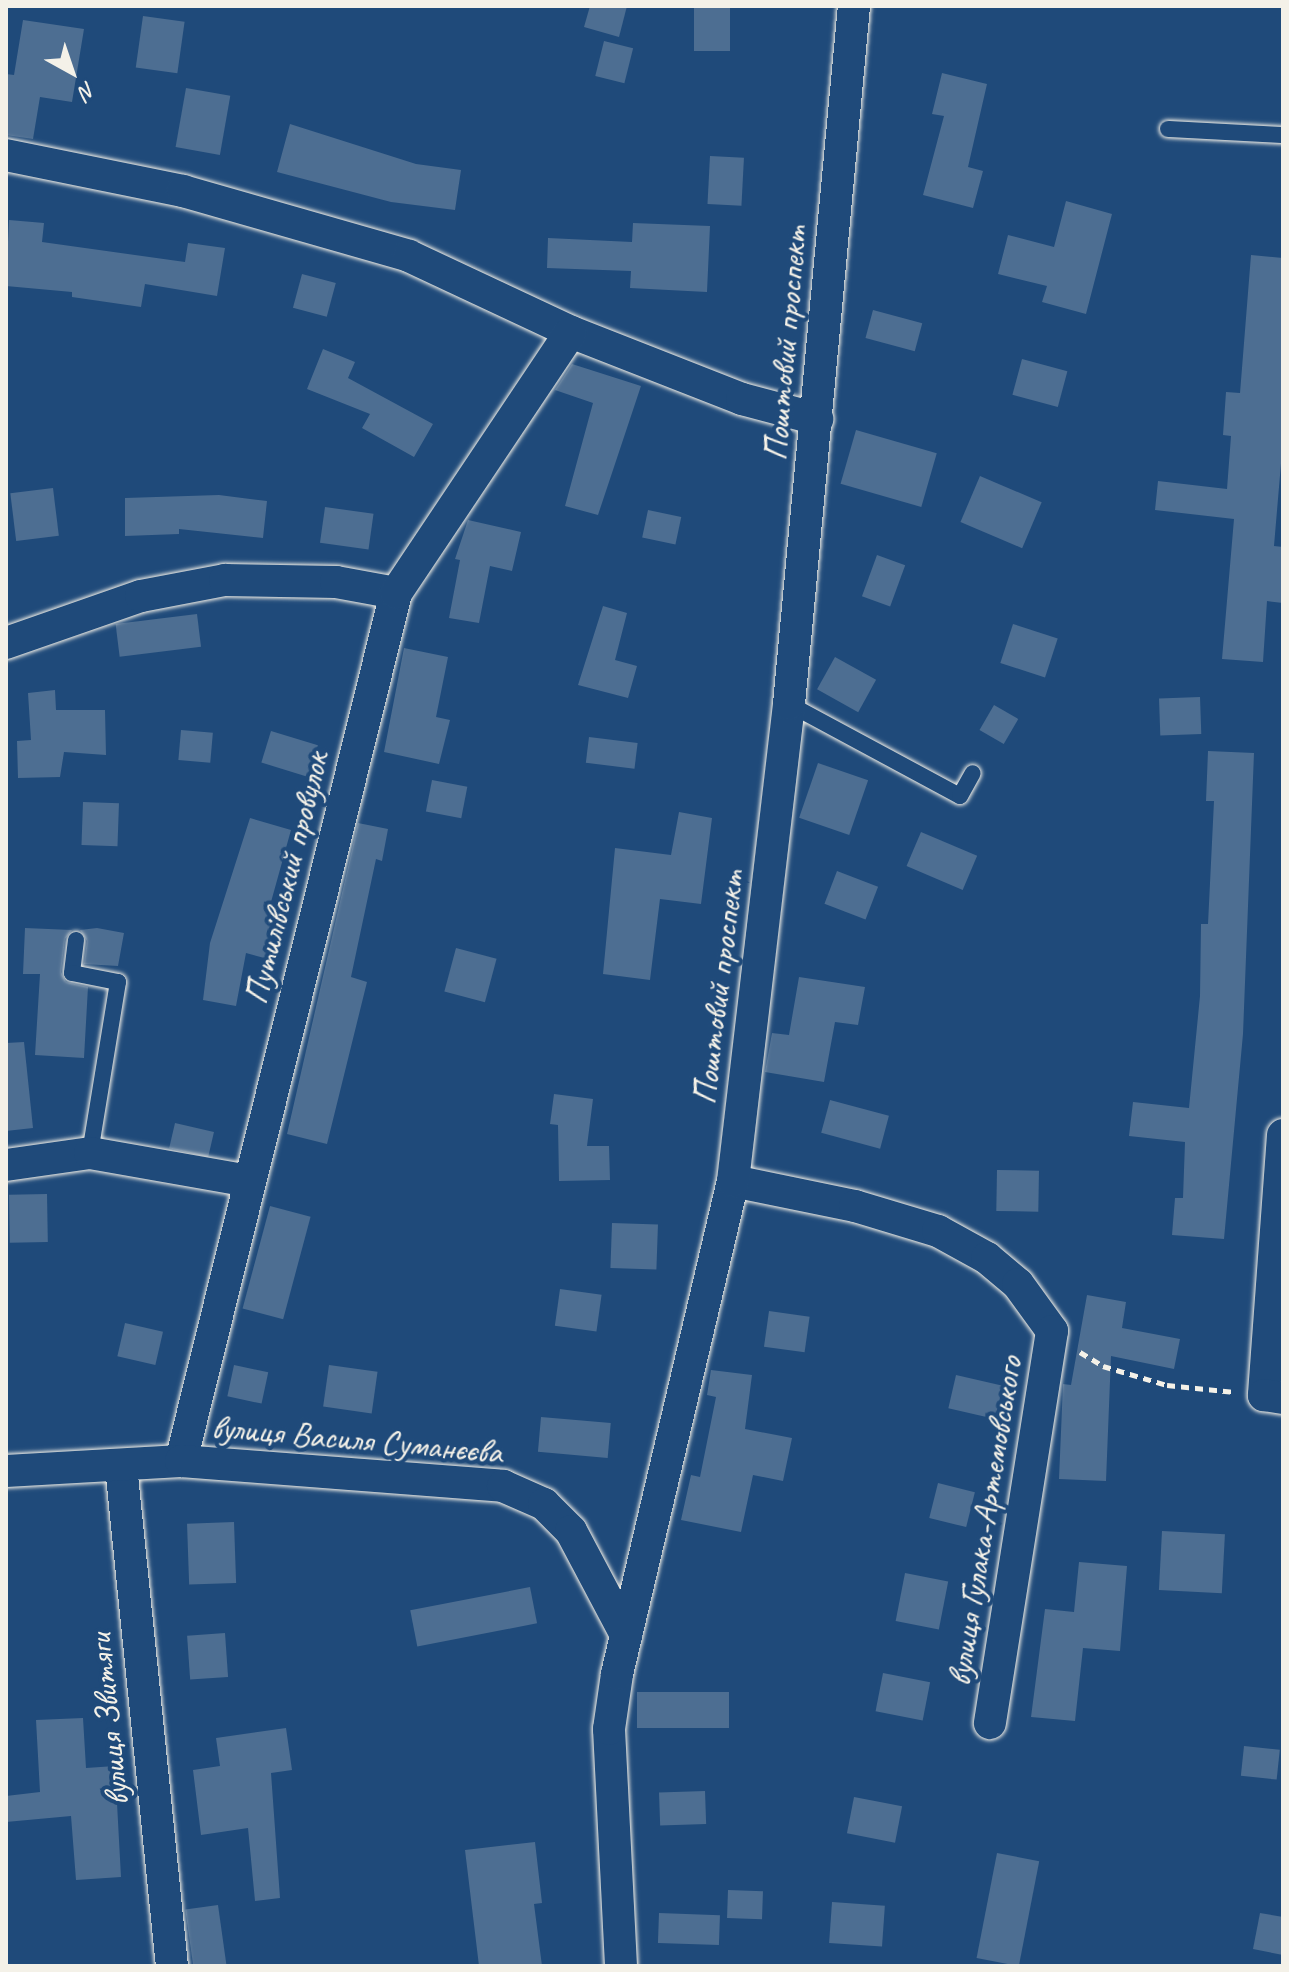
<!DOCTYPE html>
<html>
<head>
<meta charset="utf-8">
<style>
	body { margin:0 }
	#map { position:relative; width:1289px; height:1972px; overflow:hidden; background:#1f4a7a; font-family:Caveat,sans-serif }
	div>[style] { position:absolute }
	.building>* { inset:0; background:#4d6e92; transform-origin:0 0 }
	.path>* { height:5px; margin-top:-2.5px; transform-origin:0; background:repeating-linear-gradient(90deg,#f4f1e8 0 8px,transparent 0 14px) }
	.roads { filter:drop-shadow(0 0 2px #f4f1e8) drop-shadow(0 0 2px #f4f1e8) }
	.service>* { height:16px; margin:-8px; padding:0 8px; transform-origin:8px; border-radius:8px; background:#1f4a7a }
	.minor>* { height:32px; margin:-16px; padding:0 16px; transform-origin:16px; border-radius:16px; background:#1f4a7a }
	span { translate:-50% -50%; white-space:nowrap; text-align:center; line-height:1.15; -webkit-text-stroke:8px #1f4a7a; paint-order:stroke }
	.street-label { font-size:34px; color:#f4f1e8 }
	.frame { position:absolute; inset:0; border:8px solid #f4f1e8; pointer-events:none }
	.north { position:absolute; left:32px; top:32px; width:80px; height:80px; -webkit-text-stroke:6px #1f4a7a; paint-order:stroke; rotate:140deg; font-size:22px; font-weight:700; line-height:32px; text-align:center; color:#f4f1e8 }
	.north::after { content:''; display:block; margin:auto; width:28px; height:36px; background:#f4f1e8; clip-path:polygon(50% 0,100% 100%,50% 72%,0 100%) }
</style>
</head>
<body>
<div id="map">
	<div class="building">
		<div style="clip-path:polygon(590px 6px,627px 6px,619px 37px,584px 27px)"></div>
		<div style="left:694px;top:6px;width:36px;height:45px"></div>
		<div style="left:143px;top:16px;width:42px;height:52px;rotate:8deg"></div>
		<div style="clip-path:polygon(23px 20px,84px 29px,72px 102px,40px 97px,33px 139px,6px 135px,6px 74px,14px 75px)"></div>
		<div style="left:604px;top:41px;width:30px;height:36px;rotate:14deg"></div>
		<div style="clip-path:polygon(942px 73px,987px 84px,968px 167px,983px 171px,973px 208px,923px 195px,944px 116px,932px 114px)"></div>
		<div style="left:186px;top:88px;width:45px;height:60px;rotate:10deg"></div>
		<div style="clip-path:polygon(290px 124px,416px 164px,461px 170px,455px 210px,391px 202px,277px 172px)"></div>
		<div style="left:710px;top:156px;width:34px;height:48px;rotate:3deg"></div>
		<div style="clip-path:polygon(1066px 201px,1112px 214px,1086px 314px,1042px 302px,1047px 286px,998px 274px,1008px 235px,1054px 247px)"></div>
		<div style="clip-path:polygon(9px 220px,44px 223px,42px 242px,185px 262px,188px 243px,225px 248px,217px 296px,145px 284px,141px 307px,72px 297px,72px 292px,6px 286px)"></div>
		<div style="clip-path:polygon(633px 223px,710px 226px,707px 292px,630px 288px,631px 271px,547px 268px,548px 238px,632px 242px)"></div>
		<div style="clip-path:polygon(1251px 255px,1283px 258px,1283px 440px,1274px 546px,1283px 547px,1283px 603px,1267px 601px,1263px 662px,1222px 659px,1234px 519px,1155px 510px,1158px 481px,1227px 489px,1231px 436px,1223px 435px,1226px 392px,1240px 393px)"></div>
		<div style="left:302px;top:274px;width:35px;height:35px;rotate:15deg"></div>
		<div style="left:873px;top:310px;width:51px;height:29px;rotate:15deg"></div>
		<div style="clip-path:polygon(323px 349px,355px 362px,348px 378px,433px 424px,414px 457px,362px 428px,370px 414px,307px 389px)"></div>
		<div style="left:1022px;top:359px;width:47px;height:37px;rotate:15deg"></div>
		<div style="clip-path:polygon(572px 364px,641px 386px,598px 515px,565px 506px,593px 403px,555px 390px)"></div>
		<div style="left:856px;top:430px;width:84px;height:56px;rotate:16deg"></div>
		<div style="left:980px;top:476px;width:67px;height:50px;rotate:23deg"></div>
		<div style="left:53px;top:488px;width:48px;height:43px;rotate:83deg"></div>
		<div style="clip-path:polygon(219px 495px,267px 501px,263px 538px,179px 529px,179px 534px,125px 536px,125px 498px)"></div>
		<div style="left:325px;top:507px;width:49px;height:36px;rotate:8deg"></div>
		<div style="left:648px;top:510px;width:34px;height:28px;rotate:12deg"></div>
		<div style="clip-path:polygon(468px 520px,521px 532px,512px 571px,490px 566px,479px 623px,449px 618px,460px 560px,455px 559px)"></div>
		<div style="left:877px;top:555px;width:30px;height:44px;rotate:20deg"></div>
		<div style="clip-path:polygon(603px 606px,627px 613px,615px 660px,637px 666px,628px 698px,578px 685px)"></div>
		<div style="left:197px;top:614px;width:33px;height:82px;rotate:83deg"></div>
		<div style="left:1013px;top:624px;width:47px;height:41px;rotate:18deg"></div>
		<div style="clip-path:polygon(404px 648px,448px 657px,436px 717px,450px 720px,439px 764px,384px 752px)"></div>
		<div style="left:835px;top:657px;width:47px;height:37px;rotate:29deg"></div>
		<div style="clip-path:polygon(55px 690px,56px 710px,105px 710px,106px 755px,64px 752px,60px 777px,18px 778px,17px 741px,31px 740px,28px 693px)"></div>
		<div style="left:1200px;top:697px;width:37px;height:41px;rotate:88deg"></div>
		<div style="left:994px;top:705px;width:28px;height:29px;rotate:30deg"></div>
		<div style="left:181px;top:730px;width:32px;height:30px;rotate:5deg"></div>
		<div style="left:271px;top:731px;width:49px;height:33px;rotate:17deg"></div>
		<div style="left:589px;top:737px;width:49px;height:26px;rotate:7deg"></div>
		<div style="clip-path:polygon(1208px 751px,1254px 753px,1243px 1034px,1224px 1239px,1172px 1235px,1175px 1198px,1183px 1198px,1185px 1142px,1129px 1136px,1133px 1102px,1189px 1108px,1200px 996px,1201px 924px,1208px 924px,1214px 801px,1206px 801px)"></div>
		<div style="left:818px;top:763px;width:53px;height:58px;rotate:19deg"></div>
		<div style="left:432px;top:780px;width:36px;height:32px;rotate:11deg"></div>
		<div style="left:83px;top:802px;width:36px;height:43px;rotate:2deg"></div>
		<div style="clip-path:polygon(679px 812px,712px 818px,701px 904px,660px 899px,650px 980px,603px 974px,615px 848px,671px 855px)"></div>
		<div style="clip-path:polygon(250px 818px,291px 830px,271px 902px,283px 905px,268px 959px,246px 953px,236px 1006px,203px 1000px,210px 943px)"></div>
		<div style="clip-path:polygon(358px 823px,388px 829px,382px 861px,376px 859px,351px 977px,367px 982px,327px 1144px,287px 1134px)"></div>
		<div style="left:921px;top:832px;width:61px;height:37px;rotate:23deg"></div>
		<div style="left:837px;top:871px;width:44px;height:35px;rotate:21deg"></div>
		<div style="clip-path:polygon(25px 928px,72px 930px,65px 939px,61px 972px,66px 982px,88px 987px,84px 1058px,35px 1055px,40px 974px,23px 974px)"></div>
		<div style="clip-path:polygon(97px 928px,124px 933px,118px 966px,84px 964px,87px 941px,80px 930px)"></div>
		<div style="left:456px;top:948px;width:42px;height:45px;rotate:15deg"></div>
		<div style="clip-path:polygon(799px 977px,865px 987px,858px 1025px,835px 1022px,824px 1082px,765px 1072px,772px 1033px,789px 1035px)"></div>
		<div style="clip-path:polygon(24px 1042px,33px 1128px,6px 1131px,6px 1043px)"></div>
		<div style="clip-path:polygon(554px 1094px,593px 1099px,587px 1146px,609px 1146px,610px 1180px,559px 1181px,558px 1125px,550px 1124px)"></div>
		<div style="left:830px;top:1100px;width:61px;height:34px;rotate:15deg"></div>
		<div style="left:175px;top:1123px;width:40px;height:26px;rotate:13deg"></div>
		<div style="left:997px;top:1170px;width:42px;height:41px;rotate:1deg"></div>
		<div style="left:47px;top:1194px;width:48px;height:38px;rotate:89deg"></div>
		<div style="left:270px;top:1206px;width:42px;height:106px;rotate:15deg"></div>
		<div style="left:612px;top:1223px;width:46px;height:45px;rotate:2deg"></div>
		<div style="left:560px;top:1289px;width:42px;height:37px;rotate:8deg"></div>
		<div style="clip-path:polygon(1087px 1295px,1126px 1302px,1122px 1328px,1180px 1339px,1174px 1369px,1111px 1356px,1106px 1481px,1059px 1479px,1063px 1384px,1071px 1385px)"></div>
		<div style="left:769px;top:1311px;width:41px;height:36px;rotate:8deg"></div>
		<div style="left:125px;top:1323px;width:39px;height:34px;rotate:13deg"></div>
		<div style="left:234px;top:1365px;width:35px;height:32px;rotate:12deg"></div>
		<div style="left:329px;top:1365px;width:49px;height:42px;rotate:8deg"></div>
		<div style="clip-path:polygon(711px 1370px,752px 1375px,745px 1429px,792px 1438px,783px 1481px,753px 1475px,741px 1532px,681px 1520px,691px 1475px,700px 1477px,716px 1397px,707px 1395px)"></div>
		<div style="left:956px;top:1375px;width:48px;height:34px;rotate:13deg"></div>
		<div style="left:541px;top:1417px;width:70px;height:35px;rotate:5deg"></div>
		<div style="left:938px;top:1483px;width:38px;height:36px;rotate:14deg"></div>
		<div style="left:234px;top:1522px;width:61px;height:47px;rotate:88deg"></div>
		<div style="left:1162px;top:1531px;width:63px;height:59px;rotate:3deg"></div>
		<div style="clip-path:polygon(1079px 1562px,1127px 1566px,1120px 1651px,1083px 1648px,1075px 1721px,1031px 1717px,1045px 1609px,1074px 1612px)"></div>
		<div style="left:905px;top:1573px;width:44px;height:49px;rotate:11deg"></div>
		<div style="left:530px;top:1587px;width:37px;height:122px;rotate:79deg"></div>
		<div style="left:225px;top:1633px;width:44px;height:38px;rotate:86deg"></div>
		<div style="left:883px;top:1673px;width:48px;height:39px;rotate:11deg"></div>
		<div style="left:637px;top:1692px;width:92px;height:36px"></div>
		<div style="clip-path:polygon(83px 1718px,86px 1768px,115px 1766px,121px 1877px,76px 1880px,71px 1816px,6px 1822px,6px 1796px,40px 1792px,36px 1720px)"></div>
		<div style="clip-path:polygon(286px 1728px,292px 1770px,271px 1773px,280px 1898px,255px 1901px,248px 1828px,201px 1835px,193px 1770px,220px 1766px,216px 1738px)"></div>
		<div style="left:1244px;top:1746px;width:36px;height:30px;rotate:6deg"></div>
		<div style="left:705px;top:1791px;width:33px;height:46px;rotate:88deg"></div>
		<div style="left:854px;top:1797px;width:49px;height:37px;rotate:11deg"></div>
		<div style="clip-path:polygon(535px 1842px,542px 1903px,534px 1904px,542px 1966px,479px 1966px,465px 1850px)"></div>
		<div style="left:997px;top:1853px;width:43px;height:107px;rotate:11deg"></div>
		<div style="left:728px;top:1890px;width:35px;height:28px;rotate:2deg"></div>
		<div style="left:832px;top:1902px;width:53px;height:41px;rotate:4deg"></div>
		<div style="left:218px;top:1905px;width:62px;height:33px;rotate:82deg"></div>
		<div style="left:659px;top:1913px;width:61px;height:30px;rotate:2deg"></div>
		<div style="clip-path:polygon(1260px 1913px,1283px 1917px,1283px 1955px,1253px 1949px)"></div>
	</div>
	<div class="path">
		<div style="left:1080px;top:1352px;width:27px;rotate:31deg"></div>
		<div style="left:1103px;top:1366px;width:67px;rotate:16.5deg"></div>
		<div style="left:1167px;top:1385px;width:68px;rotate:5.9deg"></div>
	</div>
	<div class="roads">
		<div class="service">
			<div style="left:1168px;top:129px;width:115px;rotate:3deg"></div>
			<div style="left:789px;top:704px;width:194px;rotate:28.3deg"></div>
			<div style="left:960px;top:796px;width:26px;rotate:-61deg"></div>
			<div style="left:76px;top:940px;width:33px;rotate:97deg"></div>
			<div style="left:72px;top:973px;width:47px;rotate:11.1deg"></div>
			<div style="left:118px;top:982px;width:173px;rotate:99.3deg"></div>
		</div>
		<div class="minor">
			<div style="left:6px;top:155px;width:181px;rotate:11.5deg"></div>
			<div style="left:183px;top:191px;width:235px;rotate:16deg"></div>
			<div style="left:409px;top:256px;width:179px;rotate:25.1deg"></div>
			<div style="left:571px;top:332px;width:184px;rotate:21.4deg"></div>
			<div style="left:742px;top:399px;width:78px;rotate:14.9deg"></div>
			<div style="left:6px;top:643px;width:143px;rotate:-19.2deg"></div>
			<div style="left:141px;top:596px;width:86px;rotate:-10.8deg"></div>
			<div style="left:225px;top:580px;width:111px;rotate:1deg"></div>
			<div style="left:336px;top:582px;width:61px;rotate:10.4deg"></div>
			<div style="left:1283px;top:1135px;width:261px;rotate:94.2deg"></div>
			<div style="left:1264px;top:1395px;width:19px;rotate:9deg"></div>
			<div style="left:6px;top:1165px;width:85px;rotate:-8.1deg"></div>
			<div style="left:90px;top:1153px;width:160px;rotate:10deg"></div>
			<div style="left:733px;top:1181px;width:125px;rotate:11.6deg"></div>
			<div style="left:855px;top:1206px;width:87px;rotate:16.8deg"></div>
			<div style="left:938px;top:1231px;width:56px;rotate:28.9deg"></div>
			<div style="left:987px;top:1258px;width:40px;rotate:40deg"></div>
			<div style="left:1018px;top:1284px;width:58px;rotate:54.1deg"></div>
			<div style="left:1052px;top:1331px;width:397px;rotate:99deg"></div>
			<div style="left:181px;top:1461px;width:894px;rotate:-76.09deg"></div>
			<div style="left:396px;top:593px;width:314px;rotate:-56.2deg"></div>
			<div style="left:121px;top:1466px;width:503px;rotate:84.18deg"></div>
			<div style="left:6px;top:1471px;width:175px;rotate:-3.3deg"></div>
			<div style="left:181px;top:1461px;width:323px;rotate:4.4deg"></div>
			<div style="left:503px;top:1486px;width:45px;rotate:23.7deg"></div>
			<div style="left:544px;top:1504px;width:38px;rotate:45deg"></div>
			<div style="left:571px;top:1531px;width:118px;rotate:62.1deg"></div>
			<div style="left:621px;top:1966px;width:237px;rotate:-92.9deg"></div>
			<div style="left:609px;top:1729px;width:56px;rotate:-81.7deg"></div>
			<div style="left:617px;top:1674px;width:506px;rotate:-76.76deg"></div>
			<div style="left:733px;top:1181px;width:480px;rotate:-83.3deg"></div>
			<div style="left:789px;top:704px;width:701px;rotate:-84.68deg"></div>
		</div>
	</div>
	<div class="street-label">
		<span style="left:785px;top:343px;rotate:-85deg">Поштовий проспект</span>
		<span style="left:286px;top:878px;rotate:-76deg">Путилівський провулок</span>
		<span style="left:718px;top:987px;rotate:-83deg">Поштовий проспект</span>
		<span style="left:357px;top:1439px;rotate:5deg">вулиця Василя Суманєєва</span>
		<span style="left:984px;top:1521px;rotate:-81deg">вулиця Гулака-Артемовського</span>
		<span style="left:108px;top:1720px;rotate:-96deg">вулиця Звитяги</span>
	</div>
	<div class="frame"></div>
	<div class="north">N</div>
</div>
</body>
</html>
